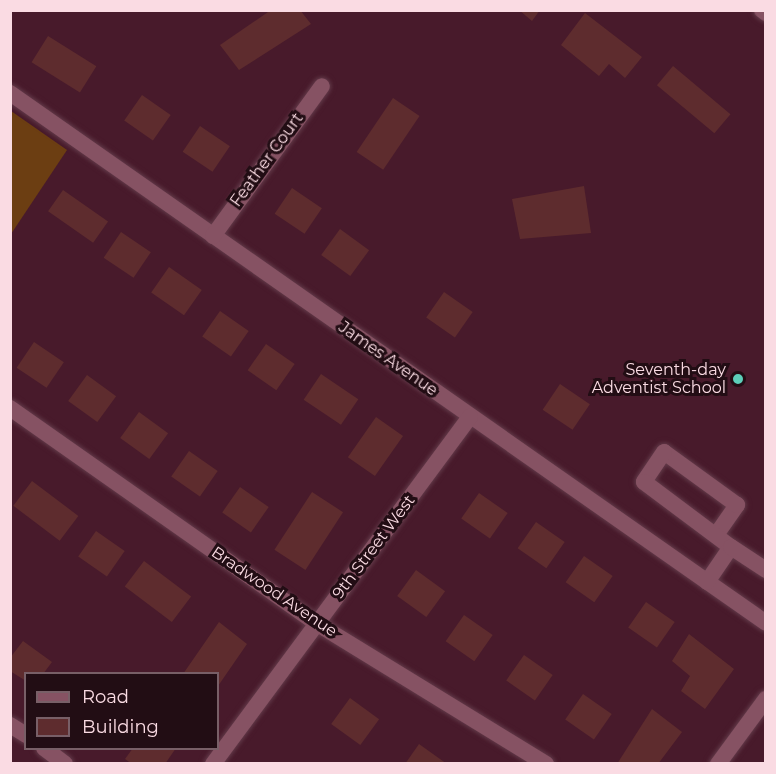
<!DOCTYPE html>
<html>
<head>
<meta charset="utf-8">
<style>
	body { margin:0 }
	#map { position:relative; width:776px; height:774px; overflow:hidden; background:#481a2b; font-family:Montserrat,sans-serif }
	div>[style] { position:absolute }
	.green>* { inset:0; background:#6c3e12 }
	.building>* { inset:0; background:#5e2c2e; transform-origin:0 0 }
	.roads { filter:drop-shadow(0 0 2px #623a49) drop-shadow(0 0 2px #623a49) }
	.minor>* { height:16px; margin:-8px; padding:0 8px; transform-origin:8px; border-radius:8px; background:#865263 }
	.dots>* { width:16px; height:16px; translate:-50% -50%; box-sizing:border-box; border:3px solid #220d14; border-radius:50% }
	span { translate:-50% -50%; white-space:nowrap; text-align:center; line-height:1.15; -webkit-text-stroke:6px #220d14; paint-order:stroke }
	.street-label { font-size:16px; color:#fadbe3 }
	.poi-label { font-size:16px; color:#fadbe3 }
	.right { translate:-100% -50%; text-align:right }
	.frame { position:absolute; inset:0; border:12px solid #fadbe3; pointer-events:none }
	.legend { position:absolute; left:24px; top:672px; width:195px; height:78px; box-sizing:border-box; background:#220d14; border:2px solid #785f67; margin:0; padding:8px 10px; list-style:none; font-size:18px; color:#fadbe3 }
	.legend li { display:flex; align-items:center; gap:12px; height:30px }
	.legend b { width:30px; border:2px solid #785f67 }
</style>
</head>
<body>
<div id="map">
	<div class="green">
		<div style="clip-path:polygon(11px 111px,67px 150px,11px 234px)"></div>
	</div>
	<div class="building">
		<div style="clip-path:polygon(271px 10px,300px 10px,311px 24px,239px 70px,220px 45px)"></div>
		<div style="clip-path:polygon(519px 10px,540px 10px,532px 21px)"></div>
		<div style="clip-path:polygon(585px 13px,642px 57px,625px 78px,609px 64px,599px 76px,561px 45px)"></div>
		<div style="left:48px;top:36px;width:57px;height:31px;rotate:32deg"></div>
		<div style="left:673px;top:66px;width:75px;height:25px;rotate:40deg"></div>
		<div style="left:142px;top:95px;width:35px;height:31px;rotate:35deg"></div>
		<div style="left:393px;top:98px;width:32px;height:65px;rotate:34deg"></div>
		<div style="left:200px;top:126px;width:36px;height:31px;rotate:34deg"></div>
		<div style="clip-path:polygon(584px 186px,591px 233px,520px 239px,512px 199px)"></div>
		<div style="left:292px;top:188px;width:36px;height:31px;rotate:34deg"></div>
		<div style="left:63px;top:190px;width:55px;height:26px;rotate:35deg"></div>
		<div style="left:340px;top:229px;width:36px;height:32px;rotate:36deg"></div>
		<div style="left:121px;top:232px;width:36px;height:31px;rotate:34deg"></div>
		<div style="left:169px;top:267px;width:40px;height:31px;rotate:35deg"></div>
		<div style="left:444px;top:292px;width:35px;height:31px;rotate:35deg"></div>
		<div style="left:220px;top:311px;width:35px;height:31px;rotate:35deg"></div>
		<div style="left:34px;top:342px;width:36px;height:31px;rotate:34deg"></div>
		<div style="left:266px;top:344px;width:35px;height:32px;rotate:35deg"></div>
		<div style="left:321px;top:374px;width:45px;height:31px;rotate:34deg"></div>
		<div style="left:87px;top:375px;width:36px;height:32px;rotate:36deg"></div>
		<div style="left:560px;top:384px;width:36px;height:31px;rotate:34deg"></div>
		<div style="left:139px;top:412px;width:36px;height:32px;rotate:36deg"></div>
		<div style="left:376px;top:417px;width:33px;height:49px;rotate:35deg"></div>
		<div style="left:189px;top:451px;width:35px;height:31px;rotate:35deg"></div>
		<div style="left:32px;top:481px;width:58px;height:31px;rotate:37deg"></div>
		<div style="left:240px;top:487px;width:35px;height:31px;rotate:35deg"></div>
		<div style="left:312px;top:492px;width:37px;height:69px;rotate:33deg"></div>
		<div style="left:479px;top:493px;width:35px;height:31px;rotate:35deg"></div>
		<div style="left:536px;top:522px;width:35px;height:32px;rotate:35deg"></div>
		<div style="left:96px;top:531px;width:35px;height:31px;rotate:35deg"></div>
		<div style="left:584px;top:556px;width:35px;height:32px;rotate:35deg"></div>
		<div style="left:144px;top:561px;width:59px;height:32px;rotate:37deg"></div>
		<div style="left:416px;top:570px;width:36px;height:32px;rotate:36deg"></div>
		<div style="left:646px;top:602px;width:35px;height:31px;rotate:35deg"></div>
		<div style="left:464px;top:615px;width:35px;height:32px;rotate:35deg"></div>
		<div style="clip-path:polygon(219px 622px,247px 644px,218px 686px,218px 674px,183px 674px)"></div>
		<div style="clip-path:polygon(689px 634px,734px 669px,705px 709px,681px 691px,690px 676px,672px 661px)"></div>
		<div style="clip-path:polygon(23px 641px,52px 662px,43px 674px,26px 674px,26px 681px,10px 671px,10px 658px)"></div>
		<div style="left:524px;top:655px;width:35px;height:31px;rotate:35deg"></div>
		<div style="left:583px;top:694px;width:35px;height:31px;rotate:35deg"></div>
		<div style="left:350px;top:698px;width:36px;height:32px;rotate:36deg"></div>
		<div style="clip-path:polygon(652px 709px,682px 732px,658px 764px,617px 764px)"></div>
		<div style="clip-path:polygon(419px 744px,447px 764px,405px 764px)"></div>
		<div style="clip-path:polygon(133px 748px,176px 748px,165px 764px,132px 764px,125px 759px)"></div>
	</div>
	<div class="roads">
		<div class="minor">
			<div style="left:762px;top:10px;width:5px;rotate:37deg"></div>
			<div style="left:10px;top:93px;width:923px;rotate:35.03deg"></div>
			<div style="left:213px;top:236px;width:185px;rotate:-54deg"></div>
			<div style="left:10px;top:408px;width:374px;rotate:35.1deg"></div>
			<div style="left:316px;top:623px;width:270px;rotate:31.5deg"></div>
			<div style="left:716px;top:535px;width:37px;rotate:-55deg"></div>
			<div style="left:737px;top:505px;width:90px;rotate:-144deg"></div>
			<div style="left:664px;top:452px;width:36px;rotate:124deg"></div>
			<div style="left:644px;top:482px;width:109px;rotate:36.8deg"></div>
			<div style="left:707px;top:582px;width:42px;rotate:-55.6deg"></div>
			<div style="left:731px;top:547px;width:42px;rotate:33.3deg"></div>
			<div style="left:10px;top:725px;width:19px;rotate:32deg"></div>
			<div style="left:44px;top:748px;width:26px;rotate:37deg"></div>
			<div style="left:213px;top:764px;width:432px;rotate:-53.5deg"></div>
			<div style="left:718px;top:764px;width:81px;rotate:-53.6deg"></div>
		</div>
	</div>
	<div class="dots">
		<div style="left:738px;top:379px;background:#5dceb9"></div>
	</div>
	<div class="street-label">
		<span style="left:267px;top:160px;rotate:-54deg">Feather Court</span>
		<span style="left:388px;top:359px;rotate:35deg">James Avenue</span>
		<span style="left:374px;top:547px;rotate:-53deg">9th Street West</span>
		<span style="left:274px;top:592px;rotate:34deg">Bradwood Avenue</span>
	</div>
	<div class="poi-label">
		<span class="right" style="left:726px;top:379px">Seventh-day<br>Adventist School</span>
	</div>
	<div class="frame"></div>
	<ul class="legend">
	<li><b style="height:8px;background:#865263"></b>Road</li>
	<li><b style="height:16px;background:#5e2c2e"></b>Building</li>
	</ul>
</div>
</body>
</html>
